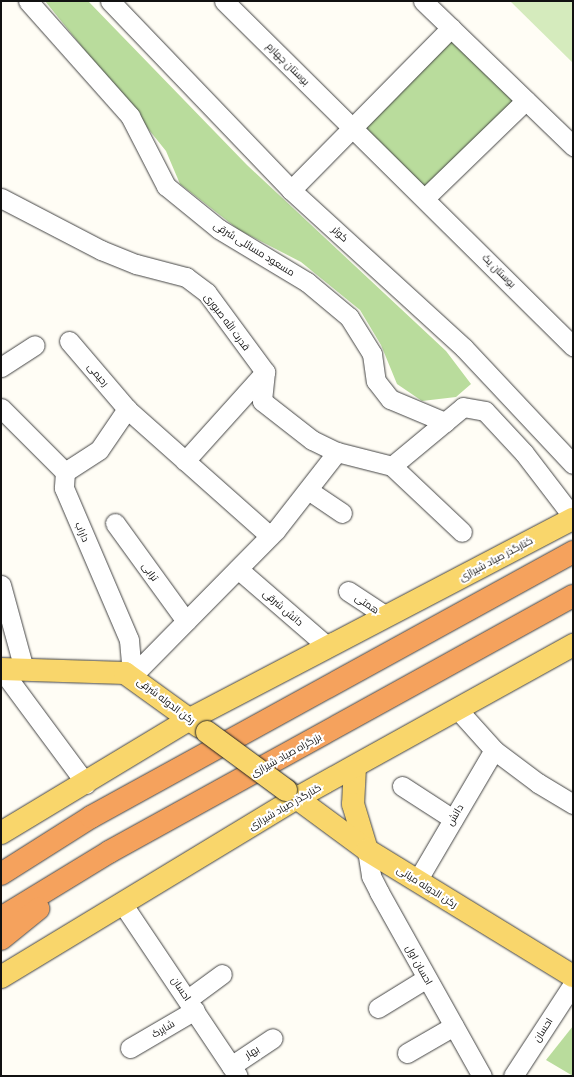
<!DOCTYPE html>
<html>
<head>
<meta charset="utf-8">
<style>
	body { margin:0 }
	#map { position:relative; width:574px; height:1077px; overflow:hidden; background:#fffdf5; font-family:Merriweather,Cairo,serif }
	div>[style] { position:absolute }
	.green>* { inset:0; background:#d5ebbd }
	.forest>* { inset:0; background:#b9dc9c; transform-origin:0 0 }
	.roads { filter:drop-shadow(0 0 1px #444) drop-shadow(0 0 1px #444) }
	.minor>* { height:19px; margin:-9.5px; padding:0 9.5px; transform-origin:9.5px; border-radius:9.5px; background:#fff }
	.major>* { height:22px; margin:-11px; padding:0 11px; transform-origin:11px; border-radius:11px; background:#f9d66b }
	.highway>* { height:22px; margin:-11px; padding:0 11px; transform-origin:11px; border-radius:11px; background:#f5a25d }
	.bridges { filter:drop-shadow(0 0 1px #222) drop-shadow(0 0 1px #222) }
	.major-bridge>* { height:22px; margin:-11px; padding:0 11px; transform-origin:11px; border-radius:11px; background:#f9d66b }
	span { translate:-50% -50%; white-space:nowrap; text-align:center; line-height:1.15; -webkit-text-stroke:4px #fff; paint-order:stroke }
	.street-label { font-size:10px; color:#111 }
	.frame { position:absolute; inset:0; border:2px solid #111; pointer-events:none }
</style>
</head>
<body>
<div id="map">
	<div class="green">
		<div style="clip-path:polygon(510px 1px,573px 1px,573px 63px)"></div>
	</div>
	<div class="forest">
		<div style="clip-path:polygon(45px 1px,88px 1px,247px 165px,446px 351px,471px 384px,456px 397px,422px 401px,397px 384px,381px 345px,360px 310px,301px 262px,239px 230px,180px 184px,166px 151px)"></div>
		<div style="left:450px;top:37px;width:91px;height:127px;rotate:44deg"></div>
		<div style="clip-path:polygon(573px 1026px,573px 1076px,546px 1060px)"></div>
	</div>
	<div class="roads">
		<div class="minor">
			<div style="left:28px;top:1px;width:154px;rotate:48.4deg"></div>
			<div style="left:130px;top:116px;width:79px;rotate:62.8deg"></div>
			<div style="left:166px;top:186px;width:68px;rotate:39.1deg"></div>
			<div style="left:219px;top:229px;width:103px;rotate:31.1deg"></div>
			<div style="left:307px;top:282px;width:55px;rotate:39.8deg"></div>
			<div style="left:349px;top:317px;width:44px;rotate:58.1deg"></div>
			<div style="left:372px;top:354px;width:27px;rotate:82deg"></div>
			<div style="left:376px;top:381px;width:23px;rotate:52deg"></div>
			<div style="left:390px;top:399px;width:60px;rotate:22.7deg"></div>
			<div style="left:110px;top:1px;width:262px;rotate:46.2deg"></div>
			<div style="left:291px;top:190px;width:234px;rotate:42.4deg"></div>
			<div style="left:464px;top:348px;width:159px;rotate:46.8deg"></div>
			<div style="left:224px;top:1px;width:491px;rotate:44.7deg"></div>
			<div style="left:423px;top:1px;width:209px;rotate:44deg"></div>
			<div style="left:291px;top:190px;width:228px;rotate:-45.4deg"></div>
			<div style="left:426px;top:197px;width:139px;rotate:-44.1deg"></div>
			<div style="left:1px;top:198px;width:113px;rotate:27.5deg"></div>
			<div style="left:101px;top:250px;width:38px;rotate:22deg"></div>
			<div style="left:136px;top:264px;width:52px;rotate:14.6deg"></div>
			<div style="left:186px;top:277px;width:26px;rotate:37deg"></div>
			<div style="left:207px;top:293px;width:98px;rotate:53.7deg"></div>
			<div style="left:265px;top:372px;width:29px;rotate:96deg"></div>
			<div style="left:262px;top:401px;width:63px;rotate:38deg"></div>
			<div style="left:312px;top:440px;width:28px;rotate:26deg"></div>
			<div style="left:337px;top:452px;width:57px;rotate:14.3deg"></div>
			<div style="left:392px;top:466px;width:96px;rotate:43.3deg"></div>
			<div style="left:69px;top:341px;width:89px;rotate:49.5deg"></div>
			<div style="left:1px;top:367px;width:40px;rotate:-32.9deg"></div>
			<div style="left:1px;top:408px;width:91px;rotate:45deg"></div>
			<div style="left:65px;top:472px;width:16px;rotate:94deg"></div>
			<div style="left:64px;top:488px;width:165px;rotate:66.8deg"></div>
			<div style="left:129px;top:640px;width:36px;rotate:85deg"></div>
			<div style="left:185px;top:461px;width:120px;rotate:-48deg"></div>
			<div style="left:392px;top:466px;width:92px;rotate:-39.7deg"></div>
			<div style="left:463px;top:407px;width:22px;rotate:10deg"></div>
			<div style="left:485px;top:411px;width:57px;rotate:47.1deg"></div>
			<div style="left:524px;top:453px;width:81px;rotate:52.6deg"></div>
			<div style="left:65px;top:472px;width:40px;rotate:-32.9deg"></div>
			<div style="left:99px;top:450px;width:50px;rotate:-55.7deg"></div>
			<div style="left:127px;top:409px;width:191px;rotate:41.6deg"></div>
			<div style="left:308px;top:490px;width:41px;rotate:34.1deg"></div>
			<div style="left:115px;top:523px;width:121px;rotate:54.1deg"></div>
			<div style="left:238px;top:569px;width:119px;rotate:40.9deg"></div>
			<div style="left:1px;top:585px;width:87px;rotate:74.7deg"></div>
			<div style="left:348px;top:591px;width:45px;rotate:33.3deg"></div>
			<div style="left:1px;top:669px;width:143px;rotate:53.5deg"></div>
			<div style="left:132px;top:676px;width:205px;rotate:-45.4deg"></div>
			<div style="left:276px;top:530px;width:99px;rotate:-52deg"></div>
			<div style="left:459px;top:711px;width:52px;rotate:48.1deg"></div>
			<div style="left:494px;top:750px;width:55px;rotate:36.9deg"></div>
			<div style="left:538px;top:783px;width:41px;rotate:31deg"></div>
			<div style="left:402px;top:786px;width:61px;rotate:32.9deg"></div>
			<div style="left:367px;top:850px;width:26px;rotate:81deg"></div>
			<div style="left:371px;top:876px;width:18px;rotate:63deg"></div>
			<div style="left:379px;top:892px;width:211px;rotate:60.8deg"></div>
			<div style="left:417px;top:881px;width:152px;rotate:-59.6deg"></div>
			<div style="left:122px;top:903px;width:208px;rotate:56.2deg"></div>
			<div style="left:188px;top:999px;width:42px;rotate:-36.3deg"></div>
			<div style="left:378px;top:1008px;width:57px;rotate:-31.5deg"></div>
			<div style="left:130px;top:1048px;width:75px;rotate:-30.3deg"></div>
			<div style="left:407px;top:1053px;width:54px;rotate:-29.9deg"></div>
			<div style="left:231px;top:1066px;width:50px;rotate:-33.7deg"></div>
			<div style="left:513px;top:1076px;width:110px;rotate:-56.9deg"></div>
		</div>
		<div class="major">
			<div style="left:1px;top:669px;width:124px;rotate:1.8deg"></div>
			<div style="left:125px;top:673px;width:92px;rotate:35.8deg"></div>
			<div style="left:355px;top:767px;width:37px;rotate:93deg"></div>
			<div style="left:353px;top:804px;width:48px;rotate:73.1deg"></div>
			<div style="left:287px;top:791px;width:99px;rotate:36.4deg"></div>
			<div style="left:367px;top:850px;width:241px;rotate:31.5deg"></div>
			<div style="left:1px;top:833px;width:221px;rotate:-31.1deg"></div>
			<div style="left:190px;top:719px;width:432px;rotate:-27.6deg"></div>
			<div style="left:1px;top:977px;width:346px;rotate:-31.2deg"></div>
			<div style="left:297px;top:798px;width:316px;rotate:-29deg"></div>
		</div>
		<div class="highway">
			<div style="left:1px;top:874px;width:107px;rotate:-32.3deg"></div>
			<div style="left:91px;top:817px;width:550px;rotate:-28.8deg"></div>
			<div style="left:1px;top:918px;width:127px;rotate:-31.4deg"></div>
			<div style="left:109px;top:852px;width:530px;rotate:-28.89deg"></div>
			<div style="left:1px;top:939px;width:48px;rotate:-39deg"></div>
		</div>
	</div>
	<div class="bridges">
		<div class="major-bridge">
			<div style="left:207px;top:732px;width:98px;rotate:36.3deg"></div>
		</div>
	</div>
	<div class="street-label">
		<span style="left:288px;top:64px;rotate:45deg">بوستان چهارم</span>
		<span style="left:340px;top:234px;rotate:42deg">کوثر</span>
		<span style="left:254px;top:249px;rotate:32deg">مسعود مسائلی شرقی</span>
		<span style="left:499px;top:271px;rotate:45deg">بوستان یک</span>
		<span style="left:227px;top:322px;rotate:53deg">قدرت الله صبوری</span>
		<span style="left:98px;top:375px;rotate:50deg">رحیمی</span>
		<span style="left:82px;top:532px;rotate:67deg">داراب</span>
		<span style="left:496px;top:559px;rotate:-28deg">کنارگذر صیاد شیرازی</span>
		<span style="left:150px;top:572px;rotate:54deg">ترابی</span>
		<span style="left:367px;top:604px;rotate:34deg">همتی</span>
		<span style="left:283px;top:608px;rotate:41deg">دانش شرقی</span>
		<span style="left:166px;top:701px;rotate:37deg">رکن الدوله شرقی</span>
		<span style="left:286px;top:755px;rotate:-29deg">بزرگراه صیاد شیرازی</span>
		<span style="left:285px;top:807px;rotate:-30deg">کنارگذر صیاد شیرازی</span>
		<span style="left:455px;top:815px;rotate:-59deg">دانش</span>
		<span style="left:427px;top:887px;rotate:32deg">رکن الدوله میانی</span>
		<span style="left:419px;top:965px;rotate:61deg">احسان اول</span>
		<span style="left:181px;top:989px;rotate:56deg">احسان</span>
		<span style="left:163px;top:1029px;rotate:-30deg">شاپرک</span>
		<span style="left:543px;top:1030px;rotate:-57deg">احسان</span>
		<span style="left:252px;top:1052px;rotate:-33deg">بهار</span>
	</div>
	<div class="frame"></div>
</div>
</body>
</html>
